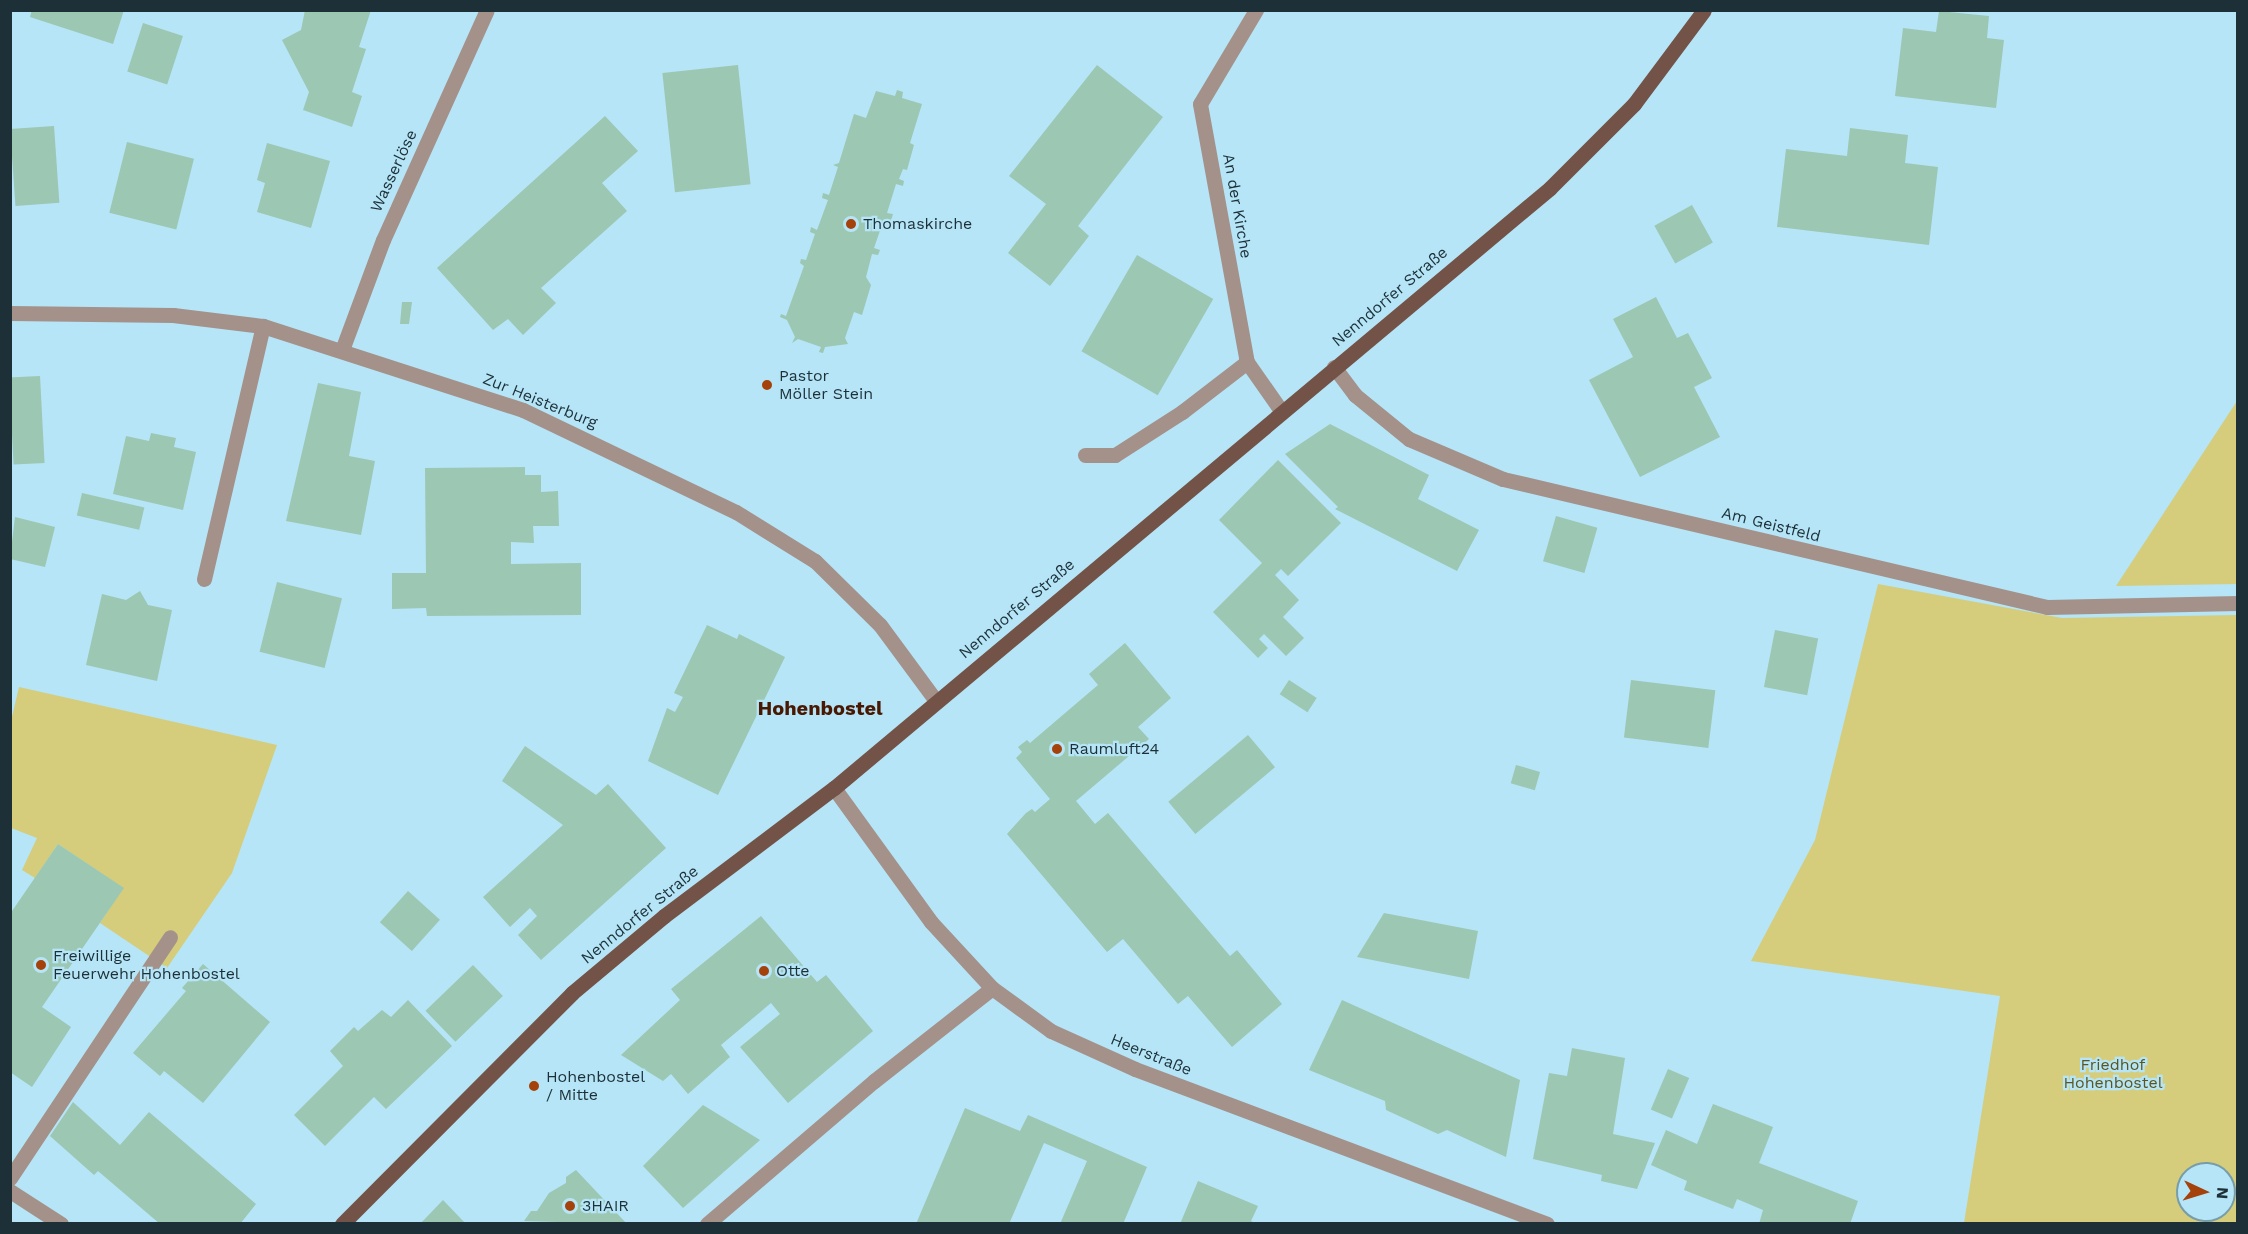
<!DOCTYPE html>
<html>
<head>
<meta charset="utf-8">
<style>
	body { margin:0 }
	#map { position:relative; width:2248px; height:1234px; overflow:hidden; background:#b5e5f7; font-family:"Work Sans",sans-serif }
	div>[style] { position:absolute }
	.green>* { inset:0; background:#d5cd7b }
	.building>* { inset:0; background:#9cc7b2; transform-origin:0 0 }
	.minor>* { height:15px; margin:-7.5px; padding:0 7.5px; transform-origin:7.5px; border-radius:7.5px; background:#a4918a }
	.major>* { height:15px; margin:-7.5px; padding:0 7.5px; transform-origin:7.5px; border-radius:7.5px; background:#735347 }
	.dots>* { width:16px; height:16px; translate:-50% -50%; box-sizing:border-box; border:3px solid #b5e5f7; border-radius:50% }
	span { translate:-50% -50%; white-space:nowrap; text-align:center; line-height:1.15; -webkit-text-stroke:4.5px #b5e5f7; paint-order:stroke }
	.street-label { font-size:16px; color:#1d3037 }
	.poi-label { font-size:16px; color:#1d3037 }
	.left { translate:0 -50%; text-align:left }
	.park-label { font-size:16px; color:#5b551f }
	.quarter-label { font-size:20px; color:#481802; font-weight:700 }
	.frame { position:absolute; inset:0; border:12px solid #1d3037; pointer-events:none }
	.north { position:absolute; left:2176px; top:1162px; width:60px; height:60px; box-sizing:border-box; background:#b5e5f7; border:2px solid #789daa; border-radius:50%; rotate:94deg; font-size:16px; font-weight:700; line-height:24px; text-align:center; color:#1d3037 }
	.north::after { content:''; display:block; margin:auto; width:21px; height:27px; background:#a5410a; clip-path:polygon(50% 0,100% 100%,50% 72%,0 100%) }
</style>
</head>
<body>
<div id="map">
	<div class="green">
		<div style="clip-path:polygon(2237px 401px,2237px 584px,2116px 586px)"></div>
		<div style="clip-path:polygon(evenodd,1878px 584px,2062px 618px,2237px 615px,2237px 1223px,1964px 1223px,2000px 996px,1751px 961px,1815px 840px,1878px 584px,2188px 1174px,2224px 1174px,2224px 1210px,2188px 1210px,2188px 1174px)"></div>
		<div style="clip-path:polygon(19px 687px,277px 745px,232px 873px,167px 968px,100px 923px,123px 888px,58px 844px,35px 878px,22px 870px,37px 838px,11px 828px,11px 721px)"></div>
	</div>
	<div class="building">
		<div style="clip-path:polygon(32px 10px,124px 10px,113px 44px,30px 17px)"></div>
		<div style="clip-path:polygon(305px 10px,371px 10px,359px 47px,366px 49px,352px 92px,362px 96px,352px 127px,303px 110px,309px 92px,282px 40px,301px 30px)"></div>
		<div style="clip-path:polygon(1939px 11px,1989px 16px,1987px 38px,2004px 40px,1996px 108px,1895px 96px,1903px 28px,1936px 32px)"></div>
		<div style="left:143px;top:23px;width:42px;height:51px;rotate:18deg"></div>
		<div style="left:738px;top:65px;width:120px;height:76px;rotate:84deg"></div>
		<div style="clip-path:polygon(1097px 65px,1163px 117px,1078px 226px,1089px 236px,1050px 286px,1008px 253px,1046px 204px,1009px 176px)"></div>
		<div style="clip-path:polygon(897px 90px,903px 92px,902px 98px,922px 104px,910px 143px,914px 145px,907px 170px,903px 169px,899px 179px,904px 181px,903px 186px,896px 184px,887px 213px,893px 214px,891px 221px,884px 219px,874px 248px,880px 250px,878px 255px,872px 254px,866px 277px,871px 285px,862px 315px,854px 312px,845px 338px,848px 344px,825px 347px,823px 353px,819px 352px,821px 347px,798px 339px,792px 343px,795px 337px,787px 320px,780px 317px,781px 314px,786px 316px,804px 266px,800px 263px,801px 259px,806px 260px,815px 234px,810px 232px,811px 227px,817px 230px,828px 200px,822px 198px,823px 193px,829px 195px,838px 167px,833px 165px,839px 163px,854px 114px,866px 118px,876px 91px,895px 96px)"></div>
		<div style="clip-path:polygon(605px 116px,638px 151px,602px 183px,627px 211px,541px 288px,556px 303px,523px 335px,508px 319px,493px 330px,437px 268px)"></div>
		<div style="left:54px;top:126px;width:77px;height:44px;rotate:86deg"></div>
		<div style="clip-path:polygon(1850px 128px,1908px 135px,1905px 163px,1938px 167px,1929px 245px,1777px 227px,1786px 149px,1847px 156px)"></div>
		<div style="left:127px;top:142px;width:69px;height:73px;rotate:14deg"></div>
		<div style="clip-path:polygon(267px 143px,330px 161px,311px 228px,257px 212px,265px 183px,257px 180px)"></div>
		<div style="left:1692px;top:205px;width:43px;height:43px;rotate:61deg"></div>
		<div style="left:1137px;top:255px;width:88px;height:111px;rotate:30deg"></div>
		<div style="clip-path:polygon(1656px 297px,1677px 338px,1688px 333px,1712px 378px,1694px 387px,1720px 437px,1640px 477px,1589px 380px,1633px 357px,1613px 319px)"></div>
		<div style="clip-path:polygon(402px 302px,412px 302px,409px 324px,400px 324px)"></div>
		<div style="left:40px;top:376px;width:87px;height:31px;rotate:87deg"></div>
		<div style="clip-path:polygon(318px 383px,361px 392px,349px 456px,375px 461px,361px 535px,286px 521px)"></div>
		<div style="clip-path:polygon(1330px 424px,1429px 475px,1418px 499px,1479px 530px,1457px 571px,1335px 509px,1338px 507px,1285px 454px)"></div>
		<div style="clip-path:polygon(151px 433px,176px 438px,174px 447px,196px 452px,183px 510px,113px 494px,126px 436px,149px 441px)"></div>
		<div style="clip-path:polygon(1278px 460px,1341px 523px,1288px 576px,1281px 569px,1275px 575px,1299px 600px,1283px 617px,1304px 638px,1286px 656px,1264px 634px,1259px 639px,1268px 648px,1258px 658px,1213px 612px,1262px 563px,1219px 520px)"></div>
		<div style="clip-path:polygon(525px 467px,525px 475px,541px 475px,541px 492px,558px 491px,559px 526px,533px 526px,534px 543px,511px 542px,511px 564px,581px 563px,581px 615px,427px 616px,426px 608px,392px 609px,392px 573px,426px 573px,425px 468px)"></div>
		<div style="left:82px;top:493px;width:64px;height:23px;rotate:13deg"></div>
		<div style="left:1556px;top:516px;width:43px;height:47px;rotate:16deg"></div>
		<div style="clip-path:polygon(15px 517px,55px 527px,45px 567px,10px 559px)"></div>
		<div style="left:277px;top:582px;width:67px;height:72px;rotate:14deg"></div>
		<div style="clip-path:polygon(140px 591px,148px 605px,172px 610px,157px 681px,86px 665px,102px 594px,126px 600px)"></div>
		<div style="clip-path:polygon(707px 625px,737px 639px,739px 634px,785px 657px,718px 795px,648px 761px,667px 708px,675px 712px,683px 697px,674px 693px)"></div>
		<div style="left:1775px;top:630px;width:44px;height:58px;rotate:11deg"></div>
		<div style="clip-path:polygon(1125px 643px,1171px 698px,1138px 727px,1149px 739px,1076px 801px,1095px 824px,1108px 813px,1230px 956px,1237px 950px,1282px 1004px,1232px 1047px,1188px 996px,1178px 1004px,1123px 939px,1107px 952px,1007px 834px,1026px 813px,1032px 809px,1035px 812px,1050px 799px,1016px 758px,1022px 752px,1018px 747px,1027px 740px,1030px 743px,1098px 685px,1089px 674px)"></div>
		<div style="left:1289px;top:680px;width:33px;height:17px;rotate:33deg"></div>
		<div style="left:1631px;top:680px;width:85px;height:58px;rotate:7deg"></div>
		<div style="left:1248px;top:735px;width:42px;height:104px;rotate:50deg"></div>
		<div style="clip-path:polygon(525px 746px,596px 795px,608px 784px,666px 848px,541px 960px,518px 935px,537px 916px,530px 908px,510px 927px,483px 897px,563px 825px,502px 781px)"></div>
		<div style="left:1516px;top:765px;width:25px;height:19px;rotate:16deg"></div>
		<div style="clip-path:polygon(58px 844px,124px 888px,42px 1007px,71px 1027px,32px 1087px,10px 1072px,10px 914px)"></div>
		<div style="left:408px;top:891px;width:43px;height:42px;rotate:42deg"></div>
		<div style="clip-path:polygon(1384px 913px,1478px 931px,1469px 979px,1357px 957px)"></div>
		<div style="clip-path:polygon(761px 916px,817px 982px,826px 975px,873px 1031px,788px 1103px,740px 1047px,780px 1014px,771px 1003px,721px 1045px,730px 1057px,688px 1094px,671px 1074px,663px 1081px,621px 1055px,680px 1000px,671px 989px)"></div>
		<div style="clip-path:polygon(203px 964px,270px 1022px,203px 1103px,164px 1071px,160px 1076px,133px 1053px,186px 991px,182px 988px)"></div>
		<div style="left:473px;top:965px;width:43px;height:66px;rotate:46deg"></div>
		<div style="clip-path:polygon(408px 1000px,452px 1046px,386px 1109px,374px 1097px,325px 1146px,294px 1115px,343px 1066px,330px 1051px,354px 1027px,358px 1031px,382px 1010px,391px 1017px)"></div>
		<div style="clip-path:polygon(1342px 1000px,1520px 1080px,1506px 1157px,1447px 1130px,1438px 1134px,1386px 1110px,1385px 1101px,1309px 1070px)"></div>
		<div style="clip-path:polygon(1572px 1048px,1625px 1058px,1613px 1134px,1655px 1143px,1637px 1189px,1601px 1181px,1602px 1175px,1533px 1159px,1549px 1073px,1567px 1076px)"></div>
		<div style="left:1668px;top:1069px;width:23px;height:44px;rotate:23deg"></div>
		<div style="clip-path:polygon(73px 1102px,120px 1145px,149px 1112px,256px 1204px,240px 1224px,160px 1224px,98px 1171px,94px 1175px,50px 1136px)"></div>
		<div style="clip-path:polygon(1713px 1104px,1773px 1127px,1759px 1163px,1858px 1201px,1850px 1224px,1759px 1224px,1763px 1210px,1737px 1199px,1733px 1209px,1684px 1190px,1687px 1181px,1651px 1165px,1666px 1130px,1697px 1144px)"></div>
		<div style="clip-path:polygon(703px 1105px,760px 1140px,683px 1208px,643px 1166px)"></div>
		<div style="clip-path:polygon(965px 1108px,1020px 1131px,1028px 1115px,1147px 1167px,1123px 1224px,1060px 1224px,1087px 1161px,1044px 1143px,1009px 1224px,916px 1224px)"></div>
		<div style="clip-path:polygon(576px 1170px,627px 1224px,524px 1221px,531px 1211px,537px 1211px,549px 1193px,566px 1183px,566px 1177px)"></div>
		<div style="clip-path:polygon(1198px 1181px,1258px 1206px,1251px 1221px,1256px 1224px,1180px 1224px)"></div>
		<div style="clip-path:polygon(443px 1200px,466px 1224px,420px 1224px)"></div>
	</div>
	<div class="minor">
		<div style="left:1256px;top:10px;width:109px;rotate:120.8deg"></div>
		<div style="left:1200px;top:104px;width:262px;rotate:79.7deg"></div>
		<div style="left:1247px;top:362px;width:61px;rotate:55deg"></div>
		<div style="left:10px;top:313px;width:163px;rotate:0.7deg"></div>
		<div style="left:173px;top:315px;width:91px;rotate:7deg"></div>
		<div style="left:263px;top:326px;width:273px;rotate:17.9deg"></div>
		<div style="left:523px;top:410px;width:236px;rotate:25.6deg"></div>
		<div style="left:736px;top:512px;width:93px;rotate:31.8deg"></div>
		<div style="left:815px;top:561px;width:91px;rotate:44.6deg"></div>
		<div style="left:880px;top:625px;width:94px;rotate:53.6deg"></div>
		<div style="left:342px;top:350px;width:117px;rotate:-69.6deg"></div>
		<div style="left:383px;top:240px;width:252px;rotate:-65.7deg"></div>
		<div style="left:1334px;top:367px;width:35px;rotate:53deg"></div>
		<div style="left:1355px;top:395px;width:70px;rotate:39.2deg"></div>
		<div style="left:1409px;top:439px;width:102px;rotate:23.1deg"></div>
		<div style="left:1503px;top:479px;width:559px;rotate:13.24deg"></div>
		<div style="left:2047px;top:607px;width:191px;rotate:-1.2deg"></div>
		<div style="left:1085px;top:455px;width:30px"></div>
		<div style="left:1115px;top:455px;width:80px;rotate:-32.7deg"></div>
		<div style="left:1182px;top:412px;width:82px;rotate:-37.6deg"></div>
		<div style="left:204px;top:579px;width:260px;rotate:-76.9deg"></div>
		<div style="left:834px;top:788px;width:165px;rotate:54.1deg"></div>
		<div style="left:931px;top:922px;width:90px;rotate:47.3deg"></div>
		<div style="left:992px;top:988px;width:73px;rotate:36.1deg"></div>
		<div style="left:1051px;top:1031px;width:92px;rotate:24.3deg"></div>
		<div style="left:1135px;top:1069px;width:440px;rotate:20.6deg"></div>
		<div style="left:10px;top:1178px;width:289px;rotate:-56.4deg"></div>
		<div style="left:10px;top:1191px;width:61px;rotate:32.9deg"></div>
		<div style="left:707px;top:1224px;width:220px;rotate:-40.6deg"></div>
		<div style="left:874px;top:1081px;width:150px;rotate:-38.2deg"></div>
	</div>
	<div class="major">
		<div style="left:342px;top:1224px;width:326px;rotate:-45.1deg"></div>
		<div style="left:572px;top:993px;width:120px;rotate:-39.9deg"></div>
		<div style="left:664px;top:916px;width:213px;rotate:-37deg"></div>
		<div style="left:834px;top:788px;width:934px;rotate:-39.96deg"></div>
		<div style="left:1550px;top:188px;width:119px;rotate:-45deg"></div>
		<div style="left:1634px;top:104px;width:117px;rotate:-53.3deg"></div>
	</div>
	<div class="dots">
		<div style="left:851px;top:224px;background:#a5410a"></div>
		<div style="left:767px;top:385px;background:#a5410a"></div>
		<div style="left:1057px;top:749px;background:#a5410a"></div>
		<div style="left:41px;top:965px;background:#a5410a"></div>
		<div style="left:764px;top:971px;background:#a5410a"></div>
		<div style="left:534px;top:1086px;background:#a5410a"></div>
		<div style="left:570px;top:1206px;background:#a5410a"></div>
	</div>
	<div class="street-label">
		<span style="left:394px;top:171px;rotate:-65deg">Wasserlöse</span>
		<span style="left:1237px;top:206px;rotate:80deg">An der Kirche</span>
		<span style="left:1390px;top:297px;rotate:-40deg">Nenndorfer Straße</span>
		<span style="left:540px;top:401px;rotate:22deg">Zur Heisterburg</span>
		<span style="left:1771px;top:525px;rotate:14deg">Am Geistfeld</span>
		<span style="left:1017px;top:609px;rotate:-40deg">Nenndorfer Straße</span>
		<span style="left:640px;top:915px;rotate:-39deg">Nenndorfer Straße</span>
		<span style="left:1151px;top:1055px;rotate:22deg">Heerstraße</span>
	</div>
	<div class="poi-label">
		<span class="left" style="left:863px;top:224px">Thomaskirche</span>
		<span class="left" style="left:779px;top:385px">Pastor<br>Möller Stein</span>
		<span class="left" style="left:1069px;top:749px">Raumluft24</span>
		<span class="left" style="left:53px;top:965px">Freiwillige<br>Feuerwehr Hohenbostel</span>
		<span class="left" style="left:776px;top:971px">Otte</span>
		<span class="left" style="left:546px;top:1086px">Hohenbostel<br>/ Mitte</span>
		<span class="left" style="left:582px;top:1206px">3HAIR</span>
	</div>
	<div class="park-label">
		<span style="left:2113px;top:1074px">Friedhof<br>Hohenbostel</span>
	</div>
	<div class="quarter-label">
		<span style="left:820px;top:708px">Hohenbostel</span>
	</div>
	<div class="frame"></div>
	<div class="north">N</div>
</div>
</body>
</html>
